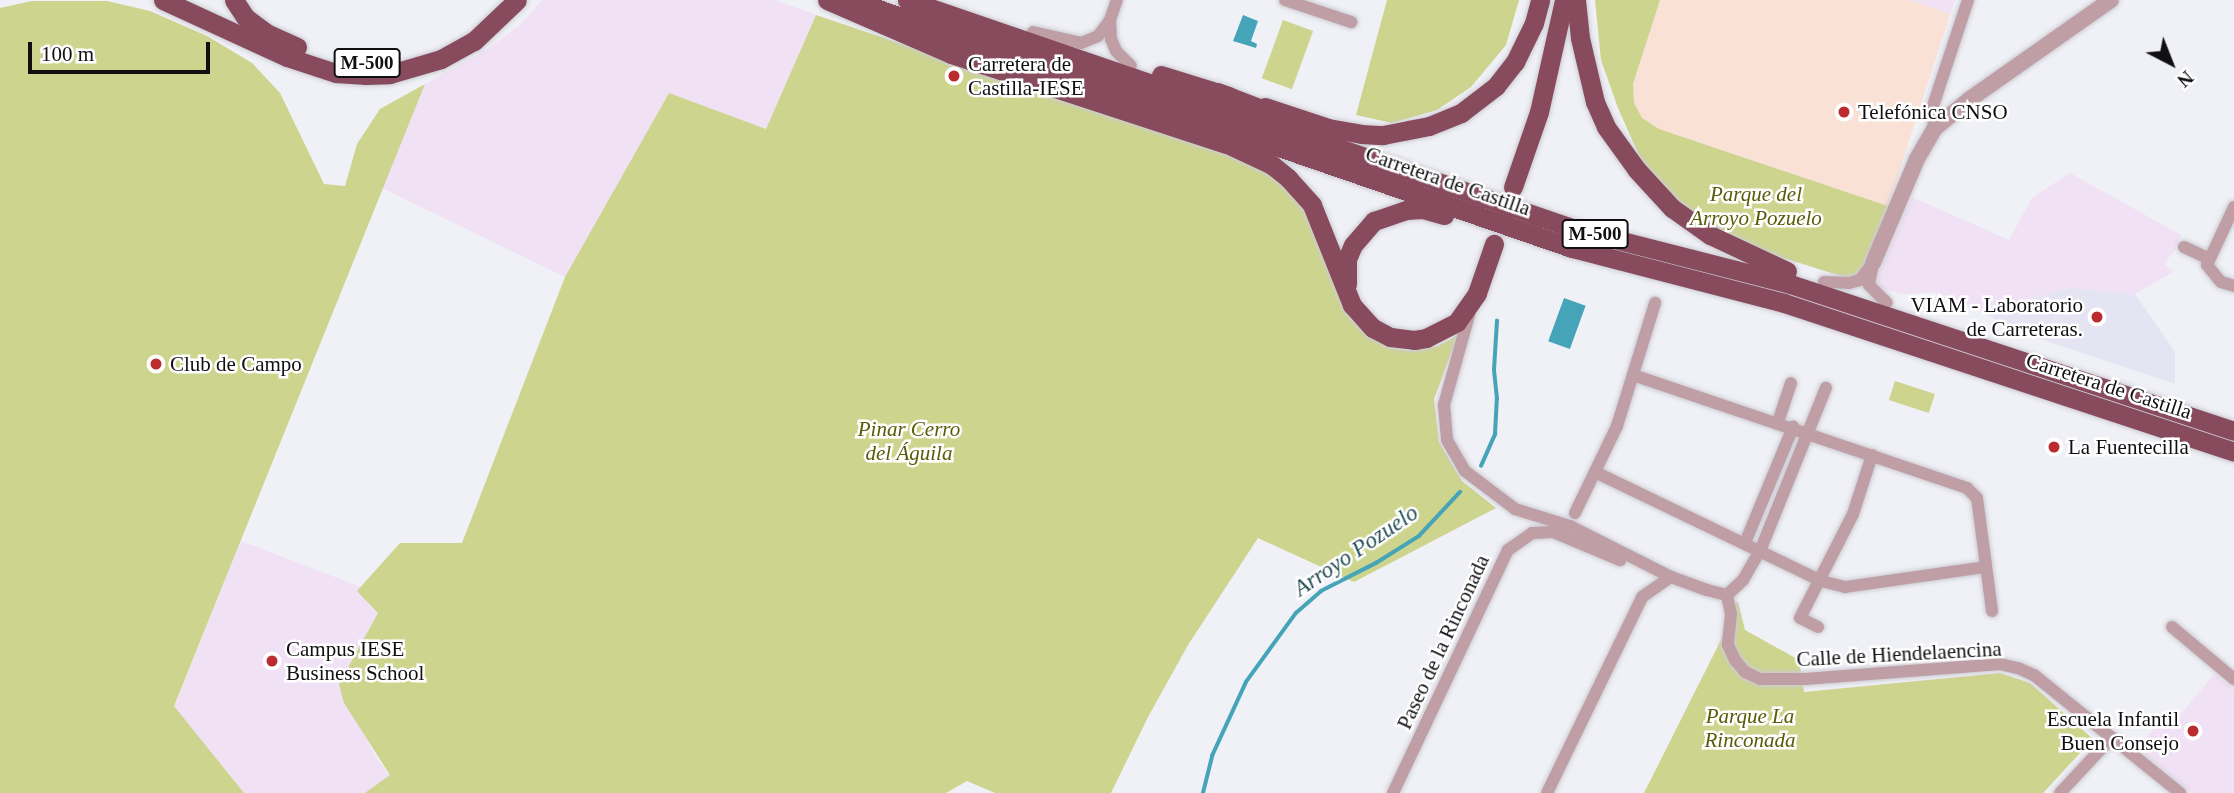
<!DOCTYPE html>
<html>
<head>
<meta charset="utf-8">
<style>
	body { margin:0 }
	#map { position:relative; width:2234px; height:793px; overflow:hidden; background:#f0f0f7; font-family:"Times New Roman",serif }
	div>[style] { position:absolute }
	.commercial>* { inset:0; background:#f9e1d6 }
	.built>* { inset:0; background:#e4e4f2 }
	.education>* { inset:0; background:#f0e1f4 }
	.green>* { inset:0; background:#cdd48d; transform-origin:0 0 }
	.water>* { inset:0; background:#45a4b8; transform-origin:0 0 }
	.stream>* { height:3.5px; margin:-1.75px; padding:0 1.75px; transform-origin:1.75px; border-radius:1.75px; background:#45a4b8 }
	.roads { filter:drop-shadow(0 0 2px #ccccd3) drop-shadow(0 0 2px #ccccd3) }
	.minor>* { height:12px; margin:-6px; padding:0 6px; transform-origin:6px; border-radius:6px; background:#bf9ea6 }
	.tertiary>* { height:16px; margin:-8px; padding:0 8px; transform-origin:8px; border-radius:8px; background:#bf9ea6 }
	.trunk>* { height:19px; margin:-9.5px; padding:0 9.5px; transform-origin:9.5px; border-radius:9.5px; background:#884b5e }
	.dots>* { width:19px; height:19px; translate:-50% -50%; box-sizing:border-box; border:4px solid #fff; border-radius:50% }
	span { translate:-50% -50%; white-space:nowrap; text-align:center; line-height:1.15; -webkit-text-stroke:5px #fff; paint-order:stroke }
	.shield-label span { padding:2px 5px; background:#fff; border:2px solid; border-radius:5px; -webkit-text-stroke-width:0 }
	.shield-label { font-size:19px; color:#101013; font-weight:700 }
	.poi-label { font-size:21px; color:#101013 }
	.left { translate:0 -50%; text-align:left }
	.right { translate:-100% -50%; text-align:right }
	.street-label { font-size:21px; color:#101013 }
	.park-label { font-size:21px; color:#575c07; font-style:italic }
	.water-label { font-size:23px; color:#244e57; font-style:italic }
	.north { position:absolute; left:2136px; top:28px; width:70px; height:70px; -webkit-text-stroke:5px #fff; paint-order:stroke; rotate:138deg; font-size:19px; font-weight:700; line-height:28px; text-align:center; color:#101013 }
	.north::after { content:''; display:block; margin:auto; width:24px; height:32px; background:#101013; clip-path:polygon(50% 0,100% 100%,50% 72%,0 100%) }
	.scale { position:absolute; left:28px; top:42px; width:182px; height:32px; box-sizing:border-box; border:4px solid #101013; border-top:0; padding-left:9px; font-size:21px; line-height:24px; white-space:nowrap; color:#101013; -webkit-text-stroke:5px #fff; paint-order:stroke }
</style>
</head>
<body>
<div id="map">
	<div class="commercial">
		<div style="clip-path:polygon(1660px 0,1910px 0,1950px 14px,1888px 206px,1659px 129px,1641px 118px,1634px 103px,1633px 84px)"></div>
	</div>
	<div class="built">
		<div style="clip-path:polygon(2068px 288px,2135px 294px,2175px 352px,2175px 384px,2019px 332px,1982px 312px)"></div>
	</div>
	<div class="education">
		<div style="clip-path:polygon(542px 0,775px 0,816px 15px,766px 129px,669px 93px,565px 277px,382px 188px,425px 84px,486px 50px,519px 26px)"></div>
		<div style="clip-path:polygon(1910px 0,1955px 0,1950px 14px)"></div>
		<div style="clip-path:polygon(2070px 173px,2181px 235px,2176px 248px,2164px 264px,2173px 272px,2135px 294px,2068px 288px,1982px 312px,1934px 292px,1901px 294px,1879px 287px,1876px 279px,1912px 197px,2009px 240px,2032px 198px)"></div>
		<div style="clip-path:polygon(241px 541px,361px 587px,358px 591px,378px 613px,339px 684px,375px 756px,390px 776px,365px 793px,244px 793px,174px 707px)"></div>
		<div style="clip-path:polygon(2214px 674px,2234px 690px,2234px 793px,2191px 793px,2138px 748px,2171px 708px,2181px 714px)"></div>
	</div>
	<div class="green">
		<div style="clip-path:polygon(1387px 0,1519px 0,1506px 45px,1471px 87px,1437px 110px,1392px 123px,1356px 115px)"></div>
		<div style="clip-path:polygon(1595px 0,1660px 0,1633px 84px,1634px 103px,1642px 118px,1659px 129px,1888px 206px,1864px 266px,1857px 275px,1844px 277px,1739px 244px,1675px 201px,1645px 169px,1618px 108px,1601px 60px)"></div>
		<div style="clip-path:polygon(32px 1px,107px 1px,150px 11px,207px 36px,252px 63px,280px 93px,324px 184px,345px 186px,357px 144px,380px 109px,425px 84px,174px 706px,244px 793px,0 793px,0 8px)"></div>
		<div style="clip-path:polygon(816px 15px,1219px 151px,1269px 171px,1312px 219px,1351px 320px,1387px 347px,1410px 351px,1438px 346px,1458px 335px,1434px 399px,1439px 442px,1462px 481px,1496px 508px,1354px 582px,1258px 538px,1188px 645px,1148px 717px,1111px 793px,995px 793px,967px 781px,946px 793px,365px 793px,390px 775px,344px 703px,339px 684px,378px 613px,357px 591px,400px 543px,462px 543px,565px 277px,669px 93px,766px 129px)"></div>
		<div style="left:1283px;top:20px;width:32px;height:62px;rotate:20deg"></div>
		<div style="left:1895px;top:381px;width:42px;height:20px;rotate:18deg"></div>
		<div style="clip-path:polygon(1738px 602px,1745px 630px,1799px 660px,1804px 692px,2000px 673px,2030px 683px,2093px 739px,2043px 793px,1644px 793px,1728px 626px,1723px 605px)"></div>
	</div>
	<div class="water">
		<div style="clip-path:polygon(1243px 15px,1258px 21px,1251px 41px,1257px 44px,1256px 48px,1233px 41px)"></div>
		<div style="left:1564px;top:298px;width:23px;height:46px;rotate:20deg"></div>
	</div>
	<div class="stream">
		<div style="left:1481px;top:466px;width:35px;rotate:-66deg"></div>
		<div style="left:1495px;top:434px;width:35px;rotate:-87deg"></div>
		<div style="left:1497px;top:399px;width:29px;rotate:-96deg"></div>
		<div style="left:1494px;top:370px;width:49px;rotate:-86.5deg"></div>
		<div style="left:1203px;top:793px;width:38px;rotate:-76deg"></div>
		<div style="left:1212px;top:756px;width:81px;rotate:-65.3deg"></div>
		<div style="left:1246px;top:682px;width:85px;rotate:-54.1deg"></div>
		<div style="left:1296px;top:613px;width:33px;rotate:-41deg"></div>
		<div style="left:1321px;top:591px;width:62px;rotate:-27deg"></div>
		<div style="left:1376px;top:563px;width:51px;rotate:-32.1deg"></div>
		<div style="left:1419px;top:536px;width:60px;rotate:-47deg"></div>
	</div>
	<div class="roads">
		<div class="minor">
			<div style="left:1285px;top:0;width:70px;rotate:18.4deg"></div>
			<div style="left:1110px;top:20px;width:19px;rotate:87deg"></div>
			<div style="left:1111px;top:39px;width:13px;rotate:67deg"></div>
			<div style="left:1116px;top:51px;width:21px;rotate:45deg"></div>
			<div style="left:1033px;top:32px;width:49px;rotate:12.9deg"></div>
			<div style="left:1081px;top:43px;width:18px;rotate:-22deg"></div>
			<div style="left:1098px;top:36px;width:20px;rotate:-53deg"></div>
			<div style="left:1110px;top:20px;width:21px;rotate:-71deg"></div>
			<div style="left:1935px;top:128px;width:16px;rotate:-104deg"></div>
			<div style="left:1931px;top:112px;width:118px;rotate:-71.7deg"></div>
			<div style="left:2234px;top:207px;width:64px;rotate:115deg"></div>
			<div style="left:2207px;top:265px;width:22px;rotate:51deg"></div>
			<div style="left:2221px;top:282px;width:14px;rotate:17deg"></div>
			<div style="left:2184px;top:247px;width:26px;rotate:25deg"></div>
			<div style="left:1872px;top:269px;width:16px;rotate:101deg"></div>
			<div style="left:1869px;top:285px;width:25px;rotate:45deg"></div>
			<div style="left:1824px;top:282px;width:25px;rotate:2deg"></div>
			<div style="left:1849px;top:283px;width:11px;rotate:-15deg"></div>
			<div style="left:1860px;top:280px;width:21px;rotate:-53deg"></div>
			<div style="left:1471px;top:308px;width:101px;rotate:105.6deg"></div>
			<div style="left:1444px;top:405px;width:35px;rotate:85deg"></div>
			<div style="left:1447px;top:440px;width:36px;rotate:60deg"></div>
			<div style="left:1465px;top:471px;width:63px;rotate:37.2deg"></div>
			<div style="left:1515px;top:509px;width:58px;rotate:17.2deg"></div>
			<div style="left:1570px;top:526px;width:113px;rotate:26.8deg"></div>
			<div style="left:1671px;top:577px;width:38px;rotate:20deg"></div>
			<div style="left:1707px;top:590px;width:21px;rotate:14deg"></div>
			<div style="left:1727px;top:595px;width:22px;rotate:-43deg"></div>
			<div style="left:1743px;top:580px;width:34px;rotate:-60deg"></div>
			<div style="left:1760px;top:551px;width:176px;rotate:-68deg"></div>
			<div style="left:1633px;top:375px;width:353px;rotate:18.7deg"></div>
			<div style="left:1967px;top:488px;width:14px;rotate:45deg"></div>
			<div style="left:1977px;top:498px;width:114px;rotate:82.4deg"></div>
			<div style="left:1778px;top:422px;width:41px;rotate:-71.6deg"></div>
			<div style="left:1595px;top:472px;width:251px;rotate:25.7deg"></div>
			<div style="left:1821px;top:581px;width:25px;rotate:14deg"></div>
			<div style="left:1845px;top:587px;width:142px;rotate:-8.1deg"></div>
			<div style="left:1575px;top:513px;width:97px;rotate:-64.2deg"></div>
			<div style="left:1617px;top:426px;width:129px;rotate:-72.8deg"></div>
			<div style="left:1745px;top:543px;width:126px;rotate:-67.5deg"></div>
			<div style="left:1727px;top:595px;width:19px;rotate:78deg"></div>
			<div style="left:1731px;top:614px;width:31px;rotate:96deg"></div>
			<div style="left:1728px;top:645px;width:17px;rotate:65deg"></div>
			<div style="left:1735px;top:660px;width:16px;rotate:50deg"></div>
			<div style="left:1745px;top:672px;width:17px;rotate:25deg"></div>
			<div style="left:1760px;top:679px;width:45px"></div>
			<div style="left:1805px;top:679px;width:196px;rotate:-4.4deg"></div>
			<div style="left:2000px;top:664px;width:18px;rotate:13deg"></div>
			<div style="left:2018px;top:668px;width:17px;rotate:24deg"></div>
			<div style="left:2034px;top:675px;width:188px;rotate:38.9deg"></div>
			<div style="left:1818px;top:627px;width:20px;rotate:-153deg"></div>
			<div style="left:1800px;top:618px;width:117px;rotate:-63deg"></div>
			<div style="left:1853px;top:514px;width:62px;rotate:-72.1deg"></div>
			<div style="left:2172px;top:627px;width:81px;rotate:40deg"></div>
			<div style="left:1393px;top:793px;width:269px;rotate:-64.7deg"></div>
			<div style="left:1508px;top:550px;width:29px;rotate:-35deg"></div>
			<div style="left:1532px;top:533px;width:21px;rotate:-3deg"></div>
			<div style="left:1553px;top:532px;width:73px;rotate:22.7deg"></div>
			<div style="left:1547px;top:793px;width:218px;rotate:-64.1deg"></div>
			<div style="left:1642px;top:597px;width:35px;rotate:-35deg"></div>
			<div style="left:2060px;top:793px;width:76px;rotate:-47.1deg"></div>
		</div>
		<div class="tertiary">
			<div style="left:1873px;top:263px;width:113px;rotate:-67.1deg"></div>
			<div style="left:1917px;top:159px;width:36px;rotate:-60deg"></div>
			<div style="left:1935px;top:128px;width:45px;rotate:-39.6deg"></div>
			<div style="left:1970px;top:99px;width:172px;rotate:-35.1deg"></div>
		</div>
		<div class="trunk">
			<div style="left:163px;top:0;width:136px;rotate:24.7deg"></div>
			<div style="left:287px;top:57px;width:52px;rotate:18.1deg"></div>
			<div style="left:336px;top:73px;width:30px;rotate:4deg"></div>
			<div style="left:366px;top:75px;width:24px;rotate:-2deg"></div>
			<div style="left:390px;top:74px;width:53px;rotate:-16.4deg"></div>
			<div style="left:441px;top:59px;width:38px;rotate:-29deg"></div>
			<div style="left:474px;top:41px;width:59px;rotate:-43.6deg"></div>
			<div style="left:234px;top:0;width:20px;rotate:57deg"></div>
			<div style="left:245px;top:17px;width:26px;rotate:37deg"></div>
			<div style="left:266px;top:33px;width:34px;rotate:24deg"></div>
			<div style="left:827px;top:0;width:135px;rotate:23.5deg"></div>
			<div style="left:951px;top:54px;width:290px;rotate:18.1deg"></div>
			<div style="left:1227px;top:144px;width:50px;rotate:25deg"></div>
			<div style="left:1272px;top:165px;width:21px;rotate:39deg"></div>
			<div style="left:1288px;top:178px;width:36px;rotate:48deg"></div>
			<div style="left:1312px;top:205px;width:108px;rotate:68.2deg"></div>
			<div style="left:1352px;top:305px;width:31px;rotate:48deg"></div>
			<div style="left:1373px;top:328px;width:19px;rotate:28deg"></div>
			<div style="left:1390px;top:337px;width:24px;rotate:7deg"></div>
			<div style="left:1414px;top:340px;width:12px;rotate:-9deg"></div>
			<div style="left:1426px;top:338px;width:35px;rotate:-27deg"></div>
			<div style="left:1457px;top:322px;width:35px;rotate:-55deg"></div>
			<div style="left:1477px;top:293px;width:52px;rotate:-70.9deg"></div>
			<div style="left:852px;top:0;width:762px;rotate:19.01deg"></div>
			<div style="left:1572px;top:248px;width:219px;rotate:14.5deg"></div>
			<div style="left:1784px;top:303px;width:474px;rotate:18.3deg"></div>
			<div style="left:907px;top:0;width:706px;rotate:18.92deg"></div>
			<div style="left:1575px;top:229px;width:222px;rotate:14.3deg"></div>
			<div style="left:1790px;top:284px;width:468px;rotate:18.3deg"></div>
			<div style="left:1576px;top:0;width:38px;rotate:84deg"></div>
			<div style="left:1580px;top:38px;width:66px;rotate:76.8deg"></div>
			<div style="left:1595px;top:102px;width:27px;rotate:66deg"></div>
			<div style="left:1606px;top:127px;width:53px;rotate:54.2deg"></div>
			<div style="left:1637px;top:170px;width:52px;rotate:47.4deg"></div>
			<div style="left:1672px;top:208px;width:47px;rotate:35.4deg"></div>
			<div style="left:1710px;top:235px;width:85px;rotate:25.1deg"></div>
			<div style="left:1161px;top:75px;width:71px;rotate:17.2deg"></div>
			<div style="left:1217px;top:92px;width:62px;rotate:20.8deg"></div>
			<div style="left:1265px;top:107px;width:66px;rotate:18.4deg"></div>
			<div style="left:1328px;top:128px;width:34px;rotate:10deg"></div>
			<div style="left:1361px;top:134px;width:22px;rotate:3deg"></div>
			<div style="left:1383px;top:135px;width:47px;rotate:-11.1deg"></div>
			<div style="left:1429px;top:126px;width:35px;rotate:-22deg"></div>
			<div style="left:1461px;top:113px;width:44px;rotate:-37.6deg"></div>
			<div style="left:1496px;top:86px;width:31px;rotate:-52deg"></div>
			<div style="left:1515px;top:62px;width:43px;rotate:-64deg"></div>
			<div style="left:1534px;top:23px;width:24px;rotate:-75deg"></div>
			<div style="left:1513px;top:187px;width:79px;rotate:-70.9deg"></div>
			<div style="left:1539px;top:112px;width:115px;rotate:-77.4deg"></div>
			<div style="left:1347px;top:284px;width:25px;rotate:-90deg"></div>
			<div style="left:1347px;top:259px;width:15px;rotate:-67deg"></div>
			<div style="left:1353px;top:245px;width:32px;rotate:-49deg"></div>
			<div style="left:1374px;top:221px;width:34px;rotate:-19deg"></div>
			<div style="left:1406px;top:210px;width:17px;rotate:-3deg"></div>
			<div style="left:1423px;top:209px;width:22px;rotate:16deg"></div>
		</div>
	</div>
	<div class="dots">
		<div style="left:954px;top:76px;background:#bb2c2f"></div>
		<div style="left:1844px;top:112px;background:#bb2c2f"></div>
		<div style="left:2097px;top:317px;background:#bb2c2f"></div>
		<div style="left:156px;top:364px;background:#bb2c2f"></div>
		<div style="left:2054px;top:447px;background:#bb2c2f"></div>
		<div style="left:272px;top:661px;background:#bb2c2f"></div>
		<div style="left:2193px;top:731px;background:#bb2c2f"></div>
	</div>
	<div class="shield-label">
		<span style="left:367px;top:63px">M-500</span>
		<span style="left:1595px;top:234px">M-500</span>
	</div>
	<div class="poi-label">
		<span class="left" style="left:968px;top:76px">Carretera de<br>Castilla-IESE</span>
		<span class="left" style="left:1858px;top:112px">Telefónica CNSO</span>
		<span class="right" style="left:2083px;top:317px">VIAM - Laboratorio<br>de Carreteras.</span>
		<span class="left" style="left:170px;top:364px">Club de Campo</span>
		<span class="left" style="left:2068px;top:447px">La Fuentecilla</span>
		<span class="left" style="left:286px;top:661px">Campus IESE<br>Business School</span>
		<span class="right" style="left:2179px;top:731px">Escuela Infantil<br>Buen Consejo</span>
	</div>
	<div class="street-label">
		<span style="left:1448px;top:181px;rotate:19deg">Carretera de Castilla</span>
		<span style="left:2109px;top:386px;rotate:18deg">Carretera de Castilla</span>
		<span style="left:1443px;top:642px;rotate:-65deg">Paseo de la Rinconada</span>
		<span style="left:1899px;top:654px;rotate:-3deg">Calle de Hiendelaencina</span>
	</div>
	<div class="park-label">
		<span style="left:1756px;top:206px">Parque del<br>Arroyo Pozuelo</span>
		<span style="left:909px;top:441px">Pinar Cerro<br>del Águila</span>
		<span style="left:1750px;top:728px">Parque La<br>Rinconada</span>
	</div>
	<div class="water-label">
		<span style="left:1356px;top:551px;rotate:-34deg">Arroyo Pozuelo</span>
	</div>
	<div class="north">N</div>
	<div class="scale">100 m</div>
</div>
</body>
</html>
